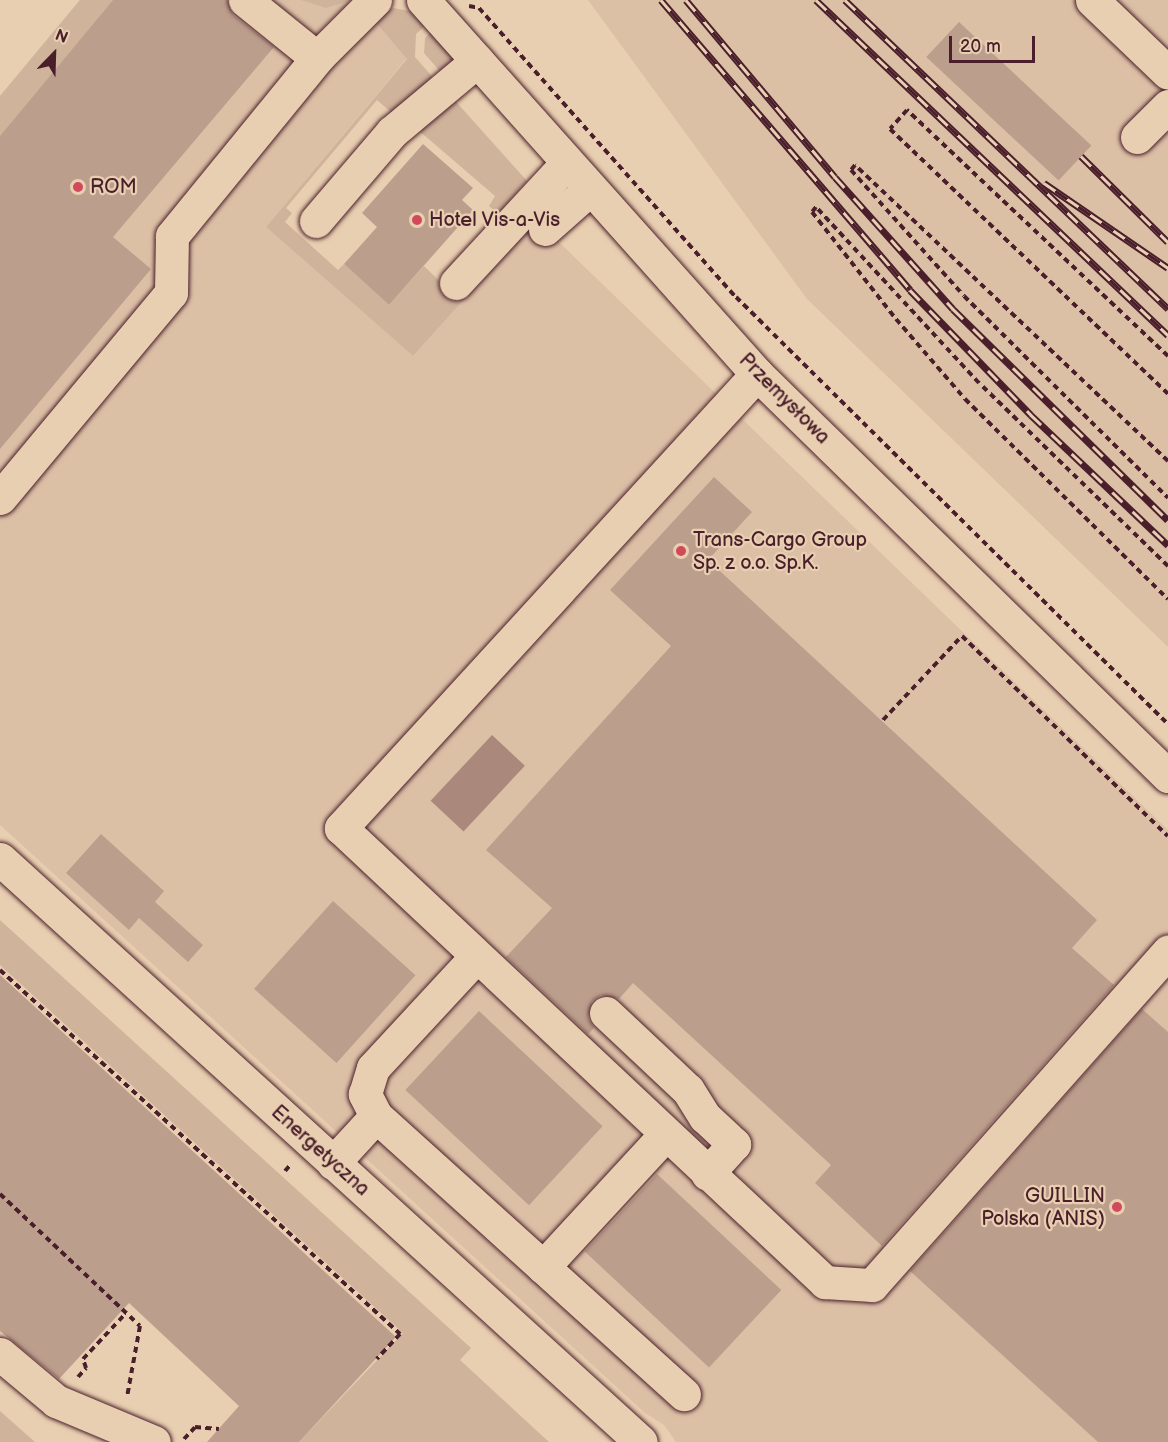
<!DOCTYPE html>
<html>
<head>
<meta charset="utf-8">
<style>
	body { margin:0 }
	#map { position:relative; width:1168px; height:1442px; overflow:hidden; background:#e9cfb1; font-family:"Balsamiq Sans",sans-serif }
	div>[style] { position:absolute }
	.built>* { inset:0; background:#dcc0a6 }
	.green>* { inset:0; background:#cfb39b }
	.water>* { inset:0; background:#aa897c; transform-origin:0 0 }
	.building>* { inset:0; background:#bc9e8c; transform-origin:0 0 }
	.path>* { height:4px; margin-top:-2px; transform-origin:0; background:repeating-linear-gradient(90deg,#4a1f2b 0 6px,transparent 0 10.5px) }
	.roads { filter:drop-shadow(0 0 2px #4a1f2b) drop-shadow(0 0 2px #4a1f2b) }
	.minor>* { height:33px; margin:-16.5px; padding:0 16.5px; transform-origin:16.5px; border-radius:16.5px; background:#e9cfb1 }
	.rail>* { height:7px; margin-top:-3.5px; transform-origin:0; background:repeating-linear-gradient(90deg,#e9cfb1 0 14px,#4a1f2b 0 28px); box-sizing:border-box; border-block:2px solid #4a1f2b }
	.dots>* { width:16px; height:16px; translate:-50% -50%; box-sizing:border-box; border:3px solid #e9cfb1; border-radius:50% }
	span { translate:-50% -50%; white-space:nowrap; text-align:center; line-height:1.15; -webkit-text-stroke:4.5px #e9cfb1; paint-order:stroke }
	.poi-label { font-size:20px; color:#4a1f2b }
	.left { translate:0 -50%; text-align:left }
	.right { translate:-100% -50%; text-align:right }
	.street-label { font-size:20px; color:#4a1f2b }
	.north { position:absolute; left:24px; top:24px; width:60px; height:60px; -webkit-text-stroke:4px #e9cfb1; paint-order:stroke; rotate:23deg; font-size:16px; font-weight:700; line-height:24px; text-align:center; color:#4a1f2b }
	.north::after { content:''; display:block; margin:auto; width:21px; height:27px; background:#4a1f2b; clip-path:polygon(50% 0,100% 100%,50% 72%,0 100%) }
	.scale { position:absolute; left:949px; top:36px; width:86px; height:27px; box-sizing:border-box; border:3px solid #4a1f2b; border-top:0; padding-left:8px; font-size:18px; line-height:21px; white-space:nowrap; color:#4a1f2b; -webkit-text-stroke:4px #e9cfb1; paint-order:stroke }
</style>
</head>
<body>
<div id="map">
	<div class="built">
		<div style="clip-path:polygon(80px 0,357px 0,407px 58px,266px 227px,413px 356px,536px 220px,1168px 830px,1168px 1442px,676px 1442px,664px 1425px,645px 1413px,0 825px,0 96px)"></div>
		<div style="clip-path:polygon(588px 0,1168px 0,1168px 647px,807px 299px)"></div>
	</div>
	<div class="green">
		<div style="clip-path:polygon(80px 0,113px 0,0 136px,0 96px)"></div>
		<div style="clip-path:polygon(301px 0,352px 0,326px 8px)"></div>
		<div style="clip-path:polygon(393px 8px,415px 12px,427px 24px,416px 34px,415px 57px,437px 82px,392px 113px,377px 100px,286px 208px,292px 213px,285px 222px,338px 270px,344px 264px,389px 305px,424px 266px,458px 299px,536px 220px,413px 356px,266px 227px,407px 59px,373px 19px)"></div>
		<div style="clip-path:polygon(433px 30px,451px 50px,452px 61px,444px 76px,424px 53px,425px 38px)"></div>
		<div style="clip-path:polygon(450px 95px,527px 181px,498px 214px,489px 206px,495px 196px,417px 129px,360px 193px,397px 139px)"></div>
		<div style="clip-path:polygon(0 920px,471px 1348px,460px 1360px,549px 1442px,299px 1442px,403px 1333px,0 965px)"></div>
		<div style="clip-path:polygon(0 1411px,35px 1442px,0 1442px)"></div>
	</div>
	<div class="water">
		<div style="left:492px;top:735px;width:45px;height:90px;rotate:43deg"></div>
	</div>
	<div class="building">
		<div style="clip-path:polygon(113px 0,227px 0,233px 15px,274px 47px,113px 237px,151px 269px,0 449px,0 136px)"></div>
		<div style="left:959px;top:22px;width:181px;height:48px;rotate:43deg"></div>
		<div style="clip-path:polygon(423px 144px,473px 188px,462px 200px,473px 210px,389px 305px,344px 264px,377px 227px,362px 213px)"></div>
		<div style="clip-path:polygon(714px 477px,752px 512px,708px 560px,1097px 920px,1072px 948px,1114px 985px,882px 1246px,815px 1183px,831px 1165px,633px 983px,619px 999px,601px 995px,592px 1001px,588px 1018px,594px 1028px,588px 1034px,506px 957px,552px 908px,486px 850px,671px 646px,610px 590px)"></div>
		<div style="clip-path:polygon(101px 834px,164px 891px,155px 902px,203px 945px,188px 962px,139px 918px,129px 930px,66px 873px)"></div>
		<div style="left:333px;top:901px;width:111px;height:118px;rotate:42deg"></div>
		<div style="clip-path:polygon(0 975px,396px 1337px,299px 1442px,207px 1442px,239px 1406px,129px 1303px,59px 1379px,0 1331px)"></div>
		<div style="clip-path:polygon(1142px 1009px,1168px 1032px,1168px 1442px,1098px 1442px,910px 1271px)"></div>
		<div style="left:479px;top:1011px;width:169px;height:108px;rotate:43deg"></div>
		<div style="left:657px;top:1174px;width:170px;height:106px;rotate:43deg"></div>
	</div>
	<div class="path">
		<div style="left:469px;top:6px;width:10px;rotate:11deg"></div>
		<div style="left:479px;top:8px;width:387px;rotate:48.4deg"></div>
		<div style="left:736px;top:297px;width:607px;rotate:44.67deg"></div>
		<div style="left:1168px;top:356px;width:359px;rotate:-136.7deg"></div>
		<div style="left:907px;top:110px;width:25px;rotate:132deg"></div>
		<div style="left:890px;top:129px;width:384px;rotate:43.6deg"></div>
		<div style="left:1168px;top:461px;width:431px;rotate:-136.6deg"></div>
		<div style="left:855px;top:165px;width:6px;rotate:129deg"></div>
		<div style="left:851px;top:170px;width:169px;rotate:48.1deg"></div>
		<div style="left:964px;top:296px;width:287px;rotate:44.7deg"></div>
		<div style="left:1168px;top:566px;width:263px;rotate:-135.9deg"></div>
		<div style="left:979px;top:383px;width:240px;rotate:-132.8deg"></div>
		<div style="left:816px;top:207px;width:6px;rotate:129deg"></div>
		<div style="left:812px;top:212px;width:136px;rotate:51.9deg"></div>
		<div style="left:896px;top:319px;width:106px;rotate:49.2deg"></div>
		<div style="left:965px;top:399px;width:285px;rotate:44.6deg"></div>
		<div style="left:883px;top:720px;width:115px;rotate:-46.8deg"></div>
		<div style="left:962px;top:636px;width:287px;rotate:44.2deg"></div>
		<div style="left:0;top:970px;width:541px;rotate:42.3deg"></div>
		<div style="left:400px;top:1334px;width:34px;rotate:133deg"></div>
		<div style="left:285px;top:1171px;width:9px;rotate:-49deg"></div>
		<div style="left:0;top:1194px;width:192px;rotate:43.3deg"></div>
		<div style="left:140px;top:1326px;width:72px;rotate:100.4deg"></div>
		<div style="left:78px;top:1377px;width:12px;rotate:-48deg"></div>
		<div style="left:86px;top:1368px;width:9px;rotate:-108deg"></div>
		<div style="left:83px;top:1359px;width:63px;rotate:-46.9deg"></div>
		<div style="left:184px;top:1439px;width:16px;rotate:-47deg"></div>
		<div style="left:195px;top:1427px;width:24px;rotate:5deg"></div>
	</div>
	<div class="roads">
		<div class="minor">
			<div style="left:245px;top:0;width:92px;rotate:38.9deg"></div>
			<div style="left:423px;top:0;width:501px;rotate:48.23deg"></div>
			<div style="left:757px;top:374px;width:575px;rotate:44.37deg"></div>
			<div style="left:1092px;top:0;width:105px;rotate:43.8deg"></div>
			<div style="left:1137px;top:137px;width:44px;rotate:-45deg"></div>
			<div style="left:316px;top:221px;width:117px;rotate:-49.5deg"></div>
			<div style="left:392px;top:132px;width:111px;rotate:-39.9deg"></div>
			<div style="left:545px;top:229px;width:60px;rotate:-41.6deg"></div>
			<div style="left:456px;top:283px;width:163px;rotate:-47.2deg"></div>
			<div style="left:757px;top:374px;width:616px;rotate:132.5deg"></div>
			<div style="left:341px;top:828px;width:664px;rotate:43.17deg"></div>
			<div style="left:825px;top:1282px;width:47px;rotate:3.7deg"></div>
			<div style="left:872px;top:1285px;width:446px;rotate:-48.4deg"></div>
			<div style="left:0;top:498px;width:267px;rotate:-50.2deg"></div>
			<div style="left:171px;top:293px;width:57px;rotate:-89deg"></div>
			<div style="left:172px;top:236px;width:230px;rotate:-50.8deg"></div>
			<div style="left:317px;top:58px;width:82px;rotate:-45deg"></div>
			<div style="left:0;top:859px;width:866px;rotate:42.29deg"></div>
			<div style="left:606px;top:1013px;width:112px;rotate:43.2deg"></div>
			<div style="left:688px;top:1090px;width:32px;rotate:58deg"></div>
			<div style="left:705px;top:1117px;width:40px;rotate:43deg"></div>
			<div style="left:734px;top:1144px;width:40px;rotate:132deg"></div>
			<div style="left:376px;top:1116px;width:415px;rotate:42.1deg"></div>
			<div style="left:333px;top:1163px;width:64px;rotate:-47.5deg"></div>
			<div style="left:376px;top:1116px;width:25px;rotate:-117deg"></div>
			<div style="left:365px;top:1094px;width:27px;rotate:-73deg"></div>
			<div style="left:373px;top:1068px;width:150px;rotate:-47.2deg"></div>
			<div style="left:543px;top:1267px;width:180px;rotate:-47.3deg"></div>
			<div style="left:0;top:1354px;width:73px;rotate:40deg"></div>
			<div style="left:56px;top:1401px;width:106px;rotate:22.7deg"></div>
		</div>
	</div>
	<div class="rail">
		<div style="left:661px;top:0;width:382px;rotate:49.3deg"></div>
		<div style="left:910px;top:290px;width:174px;rotate:45.9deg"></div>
		<div style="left:1031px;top:415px;width:189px;rotate:43.5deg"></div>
		<div style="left:686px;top:0;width:231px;rotate:49.9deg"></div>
		<div style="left:835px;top:177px;width:177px;rotate:48.2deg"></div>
		<div style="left:953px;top:309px;width:301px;rotate:44.5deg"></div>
		<div style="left:816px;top:0;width:486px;rotate:43.6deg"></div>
		<div style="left:845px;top:0;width:447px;rotate:43.7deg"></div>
		<div style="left:1081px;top:156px;width:122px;rotate:44.7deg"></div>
		<div style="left:1044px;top:183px;width:150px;rotate:34.4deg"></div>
	</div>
	<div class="dots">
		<div style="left:78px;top:187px;background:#d1495b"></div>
		<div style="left:417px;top:220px;background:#d1495b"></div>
		<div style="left:681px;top:551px;background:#d1495b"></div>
		<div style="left:1117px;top:1207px;background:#d1495b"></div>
	</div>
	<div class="poi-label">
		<span class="left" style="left:90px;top:187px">ROM</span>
		<span class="left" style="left:429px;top:220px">Hotel Vis-a-Vis</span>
		<span class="left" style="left:693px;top:552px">Trans-Cargo Group<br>Sp. z o.o. Sp.K.</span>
		<span class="right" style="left:1105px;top:1208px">GUILLIN<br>Polska (ANIS)</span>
	</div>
	<div class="street-label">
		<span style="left:784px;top:399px;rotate:45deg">Przemysłowa</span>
		<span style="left:320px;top:1151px;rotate:42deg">Energetyczna</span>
	</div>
	<div class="north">N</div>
	<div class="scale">20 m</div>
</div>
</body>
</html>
